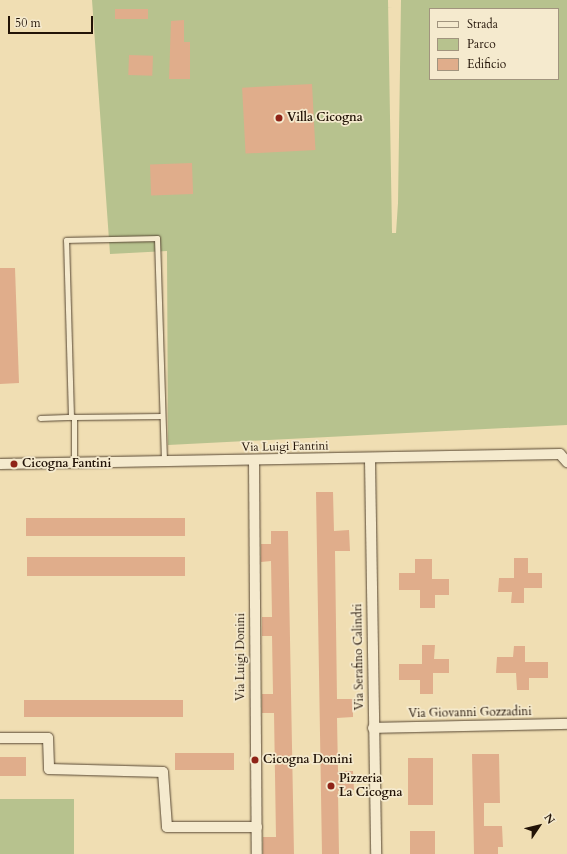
<!DOCTYPE html>
<html>
<head>
<meta charset="utf-8">
<style>
	body { margin:0 }
	#map { position:relative; width:567px; height:854px; overflow:hidden; background:#f0deb3; font-family:Cardo,serif }
	div>[style] { position:absolute }
	.green>* { inset:0; background:#b7c28e; transform-origin:0 0 }
	.building>* { inset:0; background:#e0ad8b; transform-origin:0 0 }
	.roads { filter:drop-shadow(0 0 1px #564632) drop-shadow(0 0 1px #564632) }
	.lane>* { height:5px; margin:-2.5px; padding:0 2.5px; transform-origin:2.5px; border-radius:2.5px; background:#f5eace }
	.street>* { height:10px; margin:-5px; padding:0 5px; transform-origin:5px; border-radius:5px; background:#f5eace }
	.dots>* { width:11px; height:11px; translate:-50% -50%; box-sizing:border-box; border:2px solid #f5eace; border-radius:50% }
	span { translate:-50% -50%; white-space:nowrap; text-align:center; line-height:1.15; -webkit-text-stroke:3.5px #f5eace; paint-order:stroke }
	.poi-label { font-size:12px; color:#221307; font-weight:700 }
	.left { translate:0 -50%; text-align:left }
	.street-label { font-size:12px; color:#221307 }
	.legend { position:absolute; left:429px; top:8px; width:130px; height:72px; box-sizing:border-box; background:#f5eace; border:1px solid #a1947e; margin:0; padding:5px 7px; list-style:none; font-size:12px; color:#221307 }
	.legend li { display:flex; align-items:center; gap:8px; height:20px }
	.legend b { width:20px; border:1px solid #a1947e }
	.north { position:absolute; left:519px; top:806px; width:40px; height:40px; -webkit-text-stroke:3px #f5eace; paint-order:stroke; rotate:55deg; font-size:11px; font-weight:700; line-height:16px; text-align:center; color:#221307 }
	.north::after { content:''; display:block; margin:auto; width:14px; height:18px; background:#221307; clip-path:polygon(50% 0,100% 100%,50% 72%,0 100%) }
	.scale { position:absolute; left:8px; top:16px; width:85px; height:18px; box-sizing:border-box; border:2px solid #221307; border-top:0; padding-left:5px; font-size:12px; line-height:14px; white-space:nowrap; color:#221307; -webkit-text-stroke:3px #f5eace; paint-order:stroke }
</style>
</head>
<body>
<div id="map">
	<div class="green">
		<div style="clip-path:polygon(evenodd,92px 0,388px 0,392px 233px,396px 233px,398px 203px,401px 0,567px 0,567px 425px,168px 445px,167px 251px,110px 254px,92px 0,430px 9px,558px 9px,558px 79px,430px 79px,430px 9px)"></div>
		<div style="left:0;top:799px;width:74px;height:55px"></div>
	</div>
	<div class="building">
		<div style="left:115px;top:9px;width:33px;height:10px"></div>
		<div style="clip-path:polygon(184px 20px,184px 42px,190px 42px,190px 79px,169px 79px,171px 21px)"></div>
		<div style="left:129px;top:55px;width:24px;height:20px;rotate:2deg"></div>
		<div style="left:312px;top:84px;width:66px;height:70px;rotate:87deg"></div>
		<div style="left:192px;top:163px;width:31px;height:42px;rotate:88deg"></div>
		<div style="clip-path:polygon(0 268px,15px 268px,19px 383px,0 384px)"></div>
		<div style="clip-path:polygon(316px 492px,333px 492px,334px 531px,349px 530px,350px 551px,335px 551px,337px 699px,353px 699px,353px 717px,337px 718px,338px 771px,353px 771px,354px 790px,338px 791px,339px 854px,322px 854px)"></div>
		<div style="left:185px;top:518px;width:18px;height:159px;rotate:90deg"></div>
		<div style="clip-path:polygon(271px 531px,288px 531px,294px 854px,263px 854px,263px 837px,276px 837px,274px 713px,262px 713px,262px 694px,273px 694px,272px 636px,262px 636px,262px 617px,272px 617px,271px 561px,261px 562px,261px 544px,271px 544px)"></div>
		<div style="left:185px;top:557px;width:19px;height:158px;rotate:90deg"></div>
		<div style="clip-path:polygon(514px 558px,528px 558px,528px 573px,542px 573px,542px 588px,524px 588px,524px 603px,511px 603px,512px 592px,498px 592px,499px 578px,514px 578px)"></div>
		<div style="clip-path:polygon(415px 559px,432px 559px,432px 579px,449px 579px,449px 595px,435px 595px,435px 608px,420px 608px,420px 590px,399px 590px,399px 573px,415px 573px)"></div>
		<div style="clip-path:polygon(422px 645px,435px 645px,434px 659px,449px 659px,449px 673px,433px 673px,433px 694px,420px 694px,420px 680px,399px 680px,399px 664px,422px 664px)"></div>
		<div style="clip-path:polygon(514px 646px,525px 646px,525px 662px,548px 662px,548px 678px,529px 678px,529px 690px,517px 690px,516px 673px,496px 673px,497px 657px,513px 657px)"></div>
		<div style="left:183px;top:700px;width:17px;height:159px;rotate:90deg"></div>
		<div style="left:234px;top:753px;width:17px;height:59px;rotate:90deg"></div>
		<div style="clip-path:polygon(472px 754px,499px 754px,500px 803px,484px 803px,484px 826px,502px 826px,503px 847px,498px 847px,498px 854px,474px 854px)"></div>
		<div style="left:26px;top:757px;width:19px;height:26px;rotate:90deg"></div>
		<div style="left:408px;top:758px;width:25px;height:47px"></div>
		<div style="left:410px;top:831px;width:25px;height:23px"></div>
	</div>
	<div class="roads">
		<div class="lane">
			<div style="left:71px;top:417px;width:177px;rotate:-91.6deg"></div>
			<div style="left:66px;top:240px;width:91px;rotate:-1.3deg"></div>
			<div style="left:157px;top:238px;width:224px;rotate:88.2deg"></div>
			<div style="left:74px;top:417px;width:88px;rotate:-0.7deg"></div>
			<div style="left:40px;top:418px;width:34px;rotate:-2deg"></div>
			<div style="left:74px;top:417px;width:46px;rotate:90deg"></div>
		</div>
		<div class="street">
			<div style="left:370px;top:460px;width:394px;rotate:89.1deg"></div>
			<div style="left:254px;top:461px;width:393px;rotate:89.6deg"></div>
			<div style="left:0;top:464px;width:560px;rotate:-1.02deg"></div>
			<div style="left:560px;top:454px;width:11px;rotate:49deg"></div>
			<div style="left:373px;top:728px;width:194px;rotate:-1.2deg"></div>
			<div style="left:0;top:738px;width:48px"></div>
			<div style="left:48px;top:738px;width:31px;rotate:88deg"></div>
			<div style="left:49px;top:769px;width:114px;rotate:1.5deg"></div>
			<div style="left:163px;top:772px;width:55px;rotate:85.8deg"></div>
			<div style="left:167px;top:827px;width:90px"></div>
		</div>
	</div>
	<div class="dots">
		<div style="left:279px;top:118px;background:#8f2418"></div>
		<div style="left:14px;top:464px;background:#8f2418"></div>
		<div style="left:255px;top:760px;background:#8f2418"></div>
		<div style="left:331px;top:786px;background:#8f2418"></div>
	</div>
	<div class="poi-label">
		<span class="left" style="left:287px;top:118px">Villa Cicogna</span>
		<span class="left" style="left:22px;top:464px">Cicogna Fantini</span>
		<span class="left" style="left:263px;top:760px">Cicogna Donini</span>
		<span class="left" style="left:339px;top:786px">Pizzeria<br>La Cicogna</span>
	</div>
	<div class="street-label">
		<span style="left:285px;top:447px;rotate:-1deg">Via Luigi Fantini</span>
		<span style="left:241px;top:657px;rotate:-90deg">Via Luigi Donini</span>
		<span style="left:359px;top:657px;rotate:-91deg">Via Serafino Calindri</span>
		<span style="left:470px;top:713px;rotate:-1deg">Via Giovanni Gozzadini</span>
	</div>
	<ul class="legend">
	<li><b style="height:5px;background:#f5eace"></b>Strada</li>
	<li><b style="height:11px;background:#b7c28e"></b>Parco</li>
	<li><b style="height:11px;background:#e0ad8b"></b>Edificio</li>
	</ul>
	<div class="north">N</div>
	<div class="scale">50 m</div>
</div>
</body>
</html>
